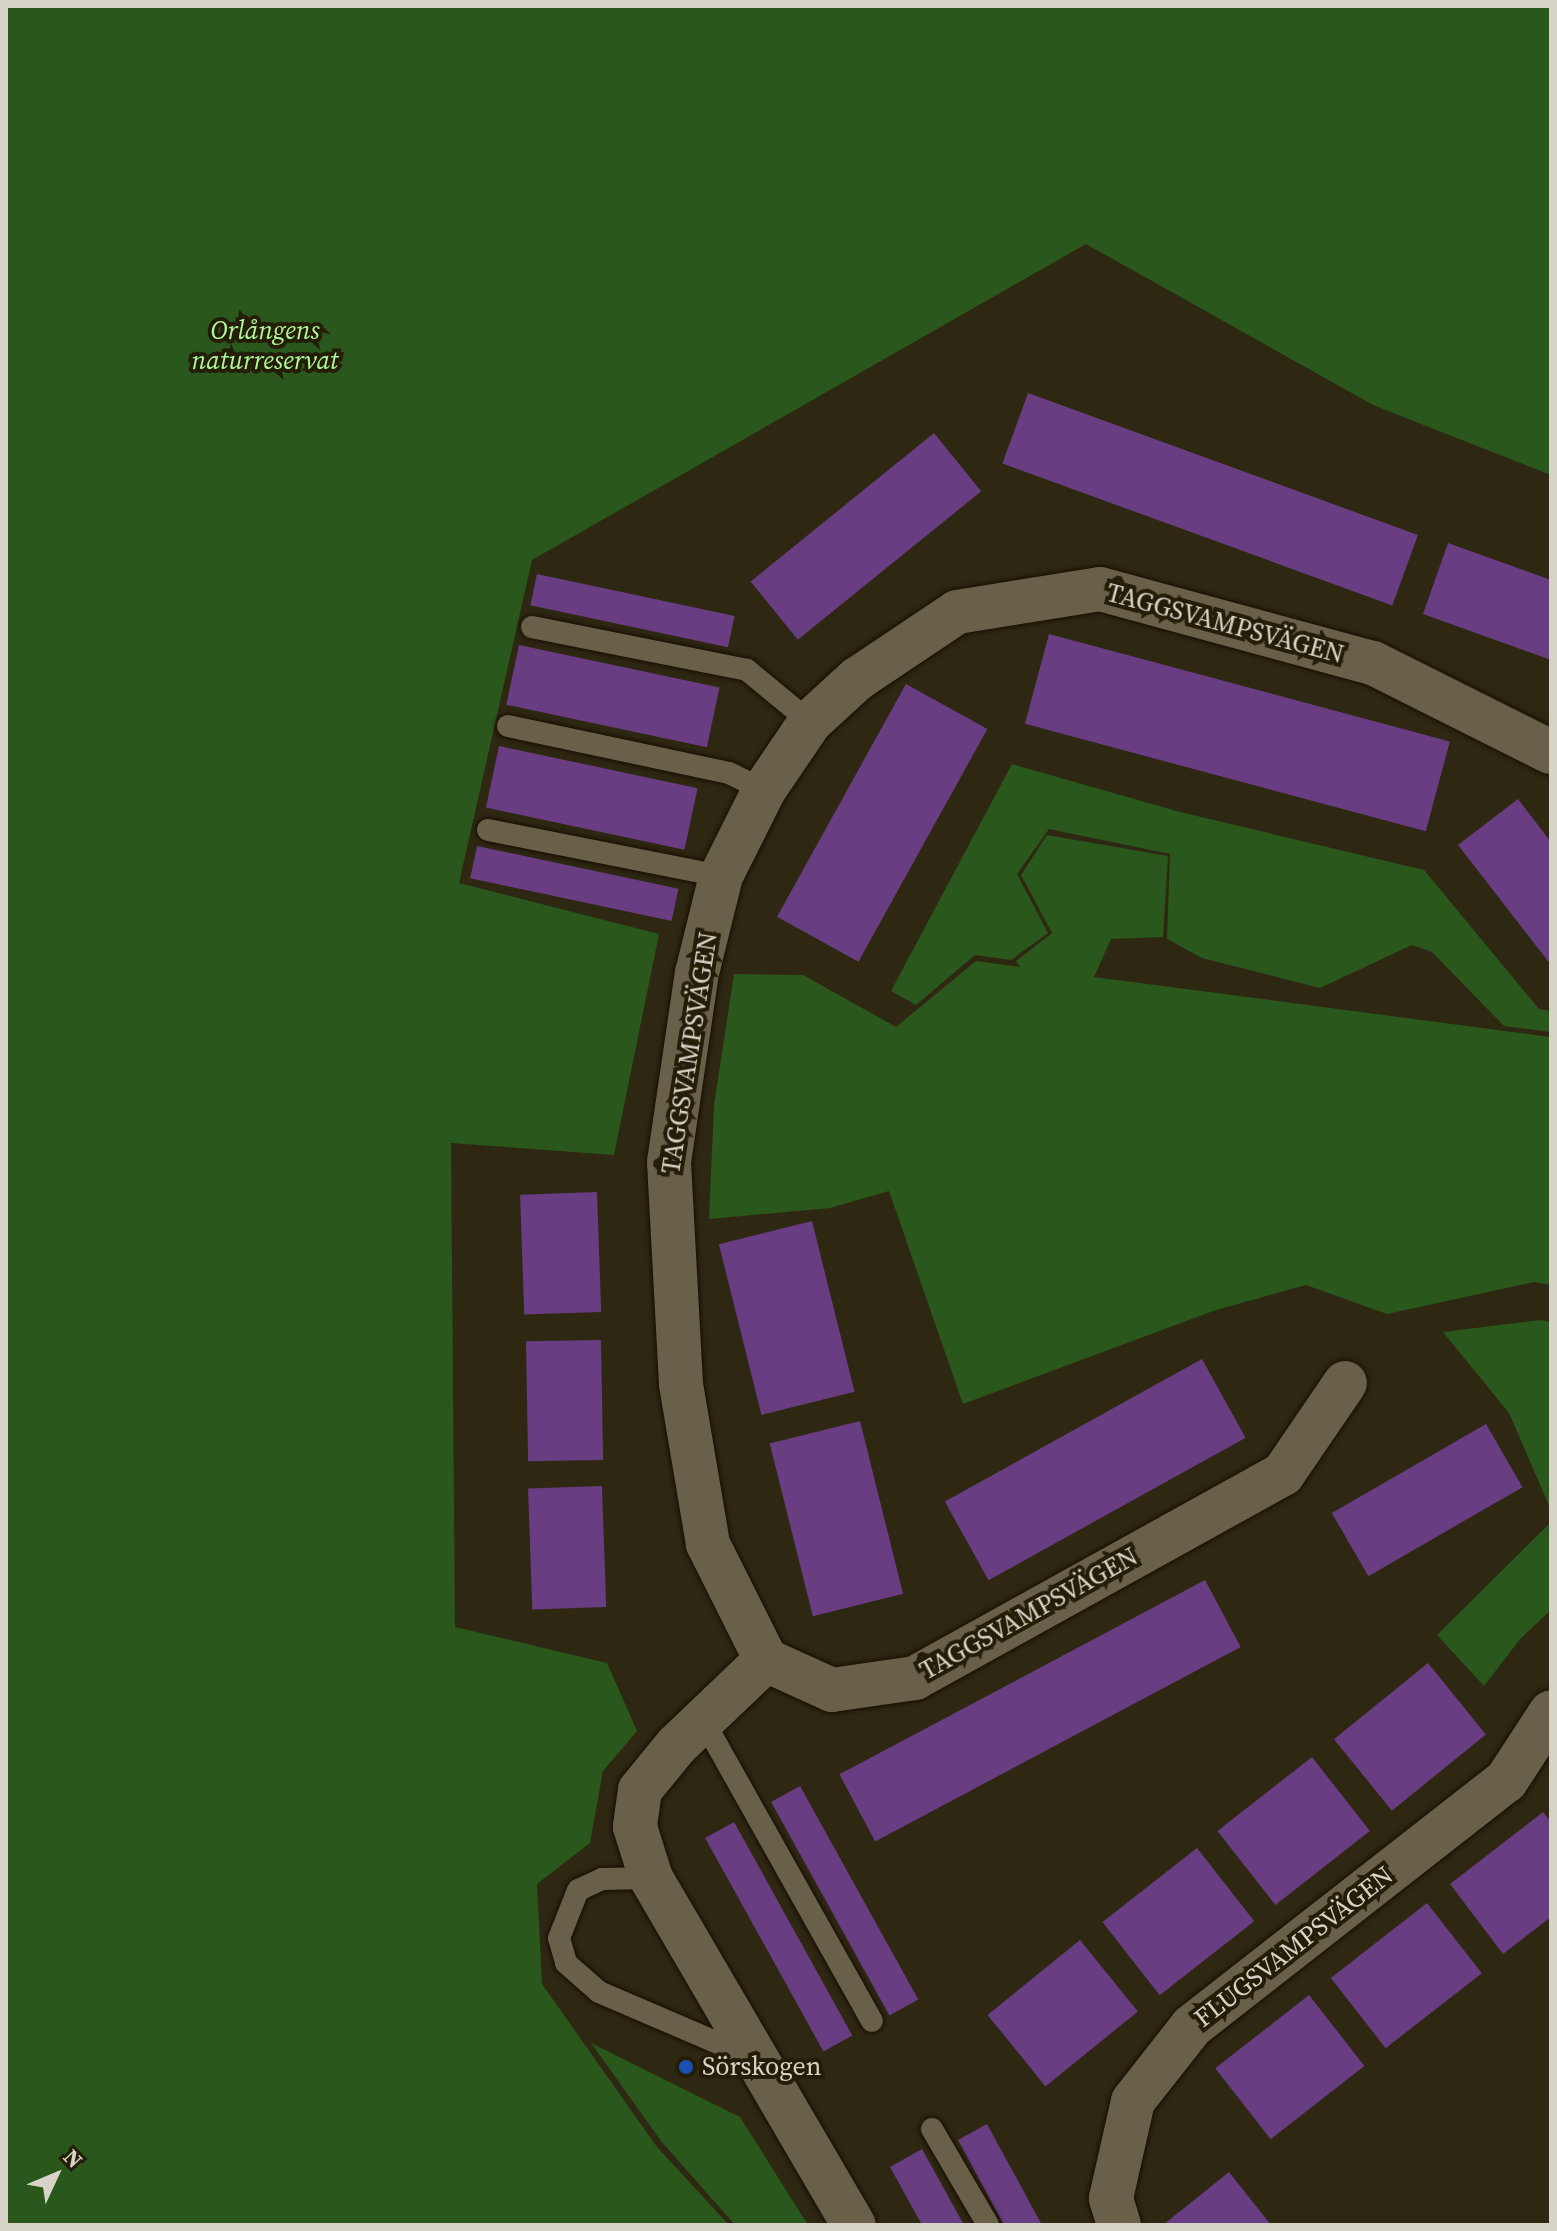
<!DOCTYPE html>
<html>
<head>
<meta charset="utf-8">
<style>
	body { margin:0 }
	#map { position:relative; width:1557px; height:2231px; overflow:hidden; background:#2e2712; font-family:"Source Serif 4",serif }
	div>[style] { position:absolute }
	.green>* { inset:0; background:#2a571c }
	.building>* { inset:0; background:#683d82; transform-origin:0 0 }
	.roads { filter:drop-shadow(0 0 2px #160f00) drop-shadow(0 0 2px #160f00) }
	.service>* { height:22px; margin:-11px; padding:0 11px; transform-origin:11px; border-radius:11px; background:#686049 }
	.minor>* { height:44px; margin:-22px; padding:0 22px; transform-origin:22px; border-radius:22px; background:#686049 }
	.dots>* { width:22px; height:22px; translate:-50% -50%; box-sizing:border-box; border:4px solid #241d08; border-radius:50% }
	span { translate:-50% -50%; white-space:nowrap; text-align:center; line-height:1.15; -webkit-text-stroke:8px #241d08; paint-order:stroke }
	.park-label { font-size:26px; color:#adf999; font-style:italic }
	.street-label { font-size:26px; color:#d8d3c7 }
	.poi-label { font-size:26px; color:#d8d3c7 }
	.left { translate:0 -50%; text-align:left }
	.frame { position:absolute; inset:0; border:8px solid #d8d3c7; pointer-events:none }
	.north { position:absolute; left:16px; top:2135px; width:80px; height:80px; -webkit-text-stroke:6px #241d08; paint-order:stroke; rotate:46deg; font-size:22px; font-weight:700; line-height:32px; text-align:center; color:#d8d3c7 }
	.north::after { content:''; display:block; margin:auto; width:28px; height:36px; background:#d8d3c7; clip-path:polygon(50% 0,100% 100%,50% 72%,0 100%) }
</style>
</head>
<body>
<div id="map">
	<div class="green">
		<div style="clip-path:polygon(6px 6px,1551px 6px,1551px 475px,1373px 405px,1086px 244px,532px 560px,459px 883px,659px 934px,614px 1155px,451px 1143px,455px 1627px,607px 1663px,637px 1731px,603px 1771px,590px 1843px,537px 1884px,542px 1984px,657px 2147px,729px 2225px,6px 2225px)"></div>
		<div style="clip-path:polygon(1012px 764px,1180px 812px,1424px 870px,1539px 1009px,1551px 1011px,1551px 1032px,1504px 1026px,1432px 952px,1412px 945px,1320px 988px,1202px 958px,1167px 939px,1170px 854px,1049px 829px,1017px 874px,1048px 933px,1011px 960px,975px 955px,916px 1005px,891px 991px)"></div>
		<div style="clip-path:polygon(1047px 835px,1168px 856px,1163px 937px,1111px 939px,1094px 977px,1551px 1037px,1551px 1285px,1534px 1282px,1387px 1314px,1306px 1285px,1216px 1310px,963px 1404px,889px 1191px,830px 1208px,709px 1219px,714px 1105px,734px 974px,803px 975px,896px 1027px,976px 961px,1020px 967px,1016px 961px,1052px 933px,1021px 875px)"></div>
		<div style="clip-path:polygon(1541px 1320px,1551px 1322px,1551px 1510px,1509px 1413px,1443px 1332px)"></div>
		<div style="clip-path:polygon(1551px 1522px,1551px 1610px,1521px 1638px,1484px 1686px,1437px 1635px)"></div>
		<div style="clip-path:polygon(591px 2043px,740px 2117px,808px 2225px,735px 2225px,661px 2141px)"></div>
	</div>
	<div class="building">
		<div style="left:1028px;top:393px;width:415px;height:75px;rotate:20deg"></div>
		<div style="left:934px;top:433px;width:75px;height:236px;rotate:51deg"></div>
		<div style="clip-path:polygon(1448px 543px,1551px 580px,1551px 660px,1423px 614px)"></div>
		<div style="left:537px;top:574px;width:202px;height:32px;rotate:12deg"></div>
		<div style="left:1049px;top:634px;width:415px;height:93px;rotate:15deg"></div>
		<div style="left:519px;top:645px;width:205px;height:61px;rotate:12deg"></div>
		<div style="left:906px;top:684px;width:93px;height:266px;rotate:29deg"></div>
		<div style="left:499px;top:746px;width:203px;height:63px;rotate:12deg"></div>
		<div style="clip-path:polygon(1518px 799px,1551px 842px,1551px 965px,1458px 845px)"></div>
		<div style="left:477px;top:846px;width:206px;height:33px;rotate:12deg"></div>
		<div style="left:597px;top:1192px;width:120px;height:77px;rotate:88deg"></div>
		<div style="left:812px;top:1221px;width:176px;height:96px;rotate:76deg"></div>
		<div style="left:601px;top:1340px;width:120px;height:75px;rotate:89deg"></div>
		<div style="left:1202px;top:1359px;width:90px;height:294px;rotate:61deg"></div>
		<div style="left:860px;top:1421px;width:178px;height:93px;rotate:76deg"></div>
		<div style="left:1486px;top:1424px;width:73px;height:178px;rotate:60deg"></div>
		<div style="left:602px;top:1486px;width:121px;height:74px;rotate:88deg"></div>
		<div style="left:1205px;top:1580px;width:76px;height:414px;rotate:62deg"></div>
		<div style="left:1428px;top:1663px;width:92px;height:121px;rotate:51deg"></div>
		<div style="left:1312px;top:1757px;width:94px;height:120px;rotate:52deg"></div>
		<div style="left:800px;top:1786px;width:244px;height:33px;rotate:61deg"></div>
		<div style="clip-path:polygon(1543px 1812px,1551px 1822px,1551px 1917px,1503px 1954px,1450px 1884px)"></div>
		<div style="left:734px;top:1822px;width:244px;height:33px;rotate:61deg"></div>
		<div style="left:1197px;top:1848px;width:93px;height:120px;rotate:52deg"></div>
		<div style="left:1427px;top:1903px;width:89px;height:122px;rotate:52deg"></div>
		<div style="left:1080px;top:1940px;width:92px;height:119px;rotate:51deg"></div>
		<div style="left:1309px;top:1995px;width:90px;height:119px;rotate:52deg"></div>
		<div style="clip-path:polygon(987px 2124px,1042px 2225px,1004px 2225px,958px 2140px)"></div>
		<div style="clip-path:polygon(922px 2149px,964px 2225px,922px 2225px,890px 2167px)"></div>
		<div style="clip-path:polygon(1229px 2172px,1271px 2225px,1163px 2225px)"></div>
	</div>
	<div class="roads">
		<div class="service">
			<div style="left:532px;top:627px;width:219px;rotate:11.3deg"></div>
			<div style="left:747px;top:670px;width:82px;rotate:39.5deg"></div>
			<div style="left:508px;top:726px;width:226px;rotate:12deg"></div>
			<div style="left:729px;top:773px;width:39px;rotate:26deg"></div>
			<div style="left:488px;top:830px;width:237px;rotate:11.2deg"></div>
			<div style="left:703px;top:1720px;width:345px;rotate:60.7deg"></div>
			<div style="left:651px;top:1878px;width:49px;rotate:178.8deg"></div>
			<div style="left:602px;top:1879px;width:26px;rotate:155deg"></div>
			<div style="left:578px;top:1890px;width:52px;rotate:111.6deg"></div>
			<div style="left:559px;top:1938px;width:26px;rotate:74deg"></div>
			<div style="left:566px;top:1963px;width:44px;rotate:41.3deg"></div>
			<div style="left:599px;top:1992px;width:165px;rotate:23.2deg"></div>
			<div style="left:932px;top:2129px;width:111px;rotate:59.7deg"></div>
		</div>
		<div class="minor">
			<div style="left:1345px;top:1383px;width:110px;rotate:124.3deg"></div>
			<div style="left:1283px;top:1474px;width:421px;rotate:151deg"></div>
			<div style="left:915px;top:1678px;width:84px;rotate:171.8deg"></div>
			<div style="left:832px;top:1690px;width:72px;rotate:-155.6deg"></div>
			<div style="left:766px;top:1660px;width:130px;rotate:-116.6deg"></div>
			<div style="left:708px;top:1544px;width:162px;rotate:-99.6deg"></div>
			<div style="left:681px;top:1384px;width:222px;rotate:-93.1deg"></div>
			<div style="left:669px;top:1162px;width:191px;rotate:-81.6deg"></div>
			<div style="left:697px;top:973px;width:100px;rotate:-76.1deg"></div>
			<div style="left:721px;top:876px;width:96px;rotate:-63.4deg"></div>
			<div style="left:764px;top:790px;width:82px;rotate:-55.9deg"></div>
			<div style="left:810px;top:722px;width:64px;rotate:-42.5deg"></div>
			<div style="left:857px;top:679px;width:120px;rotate:-33.8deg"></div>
			<div style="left:957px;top:612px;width:145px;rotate:-9.1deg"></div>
			<div style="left:1100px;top:589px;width:283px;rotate:15.2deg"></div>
			<div style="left:1373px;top:663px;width:199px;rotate:26.6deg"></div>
			<div style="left:766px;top:1660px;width:124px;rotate:136.3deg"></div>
			<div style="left:676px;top:1746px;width:57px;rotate:129.3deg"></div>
			<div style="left:640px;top:1790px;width:37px;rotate:98deg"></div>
			<div style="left:635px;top:1827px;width:53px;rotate:72.6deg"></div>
			<div style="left:651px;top:1878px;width:402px;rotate:59.7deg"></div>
			<div style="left:1119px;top:2225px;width:28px;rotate:-107deg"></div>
			<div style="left:1111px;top:2198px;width:99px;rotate:-77.2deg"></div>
			<div style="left:1133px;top:2101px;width:95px;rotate:-51.8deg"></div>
			<div style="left:1192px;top:2026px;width:398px;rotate:-38deg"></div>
			<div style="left:1506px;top:1781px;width:82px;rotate:-56.9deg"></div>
		</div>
	</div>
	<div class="dots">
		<div style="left:686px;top:2067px;background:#1a4fb4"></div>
	</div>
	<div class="park-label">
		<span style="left:265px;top:346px">Orlångens<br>naturreservat</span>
	</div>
	<div class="street-label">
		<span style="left:1225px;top:624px;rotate:15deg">TAGGSVAMPSVÄGEN</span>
		<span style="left:690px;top:1053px;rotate:-81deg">TAGGSVAMPSVÄGEN</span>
		<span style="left:1029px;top:1614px;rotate:-29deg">TAGGSVAMPSVÄGEN</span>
		<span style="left:1294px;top:1947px;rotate:-38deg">FLUGSVAMPSVÄGEN</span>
	</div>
	<div class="poi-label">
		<span class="left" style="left:702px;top:2067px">Sörskogen</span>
	</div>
	<div class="frame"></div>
	<div class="north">N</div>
</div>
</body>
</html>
